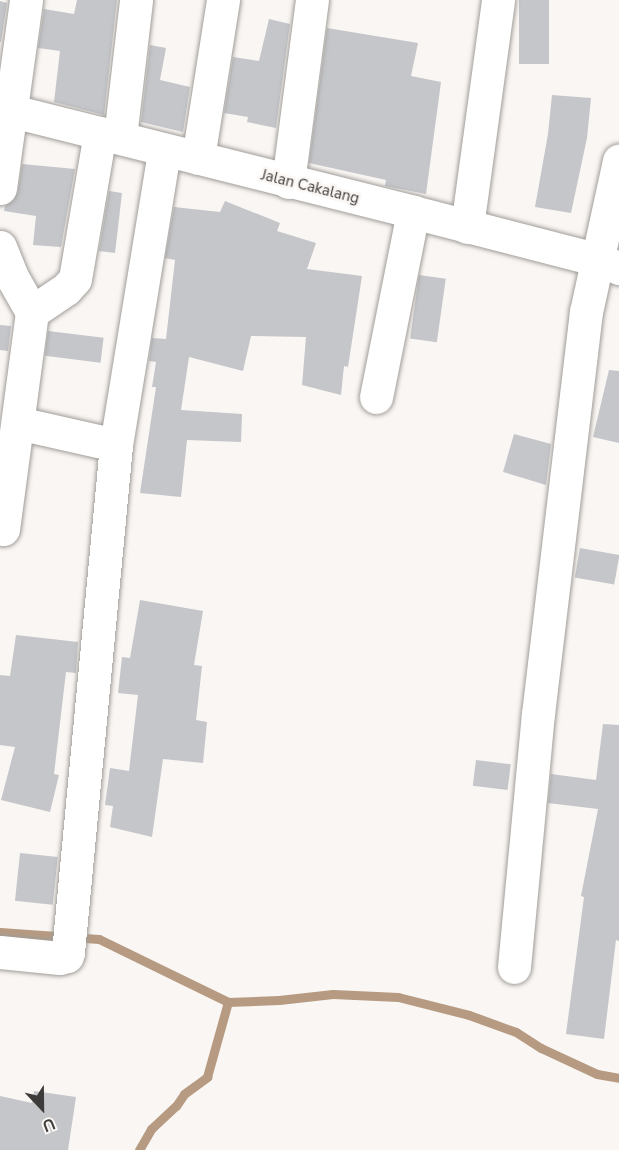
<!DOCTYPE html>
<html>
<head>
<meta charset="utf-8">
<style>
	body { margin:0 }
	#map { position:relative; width:619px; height:1150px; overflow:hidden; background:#faf6f3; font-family:"Nunito Sans",sans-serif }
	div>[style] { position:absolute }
	.stream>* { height:9px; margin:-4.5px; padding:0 4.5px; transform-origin:4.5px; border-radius:4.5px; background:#b69a81 }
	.building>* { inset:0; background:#c4c6ca; transform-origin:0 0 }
	.roads { filter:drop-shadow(0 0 2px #a09d99) drop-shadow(0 0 2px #a09d99) }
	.minor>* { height:33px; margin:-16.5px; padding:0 16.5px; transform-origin:16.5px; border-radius:16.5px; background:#fff }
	span { translate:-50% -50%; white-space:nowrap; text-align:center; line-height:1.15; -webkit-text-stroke:5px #faf6f3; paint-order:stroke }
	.street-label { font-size:15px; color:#3e3c3b }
	.north { position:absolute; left:12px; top:1078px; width:60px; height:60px; -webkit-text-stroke:4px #faf6f3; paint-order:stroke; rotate:158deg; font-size:16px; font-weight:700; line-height:24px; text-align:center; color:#3e3c3b }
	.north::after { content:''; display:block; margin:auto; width:21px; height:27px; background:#3e3c3b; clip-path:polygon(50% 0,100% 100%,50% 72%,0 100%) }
</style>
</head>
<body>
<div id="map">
	<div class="stream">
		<div style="left:0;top:932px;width:99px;rotate:4deg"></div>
		<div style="left:99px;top:939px;width:144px;rotate:26deg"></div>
		<div style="left:228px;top:1002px;width:51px;rotate:-2.2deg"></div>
		<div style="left:279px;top:1000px;width:54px;rotate:-6.3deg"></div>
		<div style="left:333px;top:994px;width:65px;rotate:2.6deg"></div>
		<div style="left:398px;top:997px;width:73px;rotate:14.2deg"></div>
		<div style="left:469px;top:1015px;width:50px;rotate:19.9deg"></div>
		<div style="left:516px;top:1032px;width:30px;rotate:33deg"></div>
		<div style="left:541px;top:1048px;width:62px;rotate:24.9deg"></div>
		<div style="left:597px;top:1074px;width:22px;rotate:10deg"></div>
		<div style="left:139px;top:1150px;width:24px;rotate:-60deg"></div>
		<div style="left:151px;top:1129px;width:34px;rotate:-43deg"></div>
		<div style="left:176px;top:1106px;width:14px;rotate:-56deg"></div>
		<div style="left:184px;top:1094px;width:29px;rotate:-36deg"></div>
		<div style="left:207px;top:1077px;width:78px;rotate:-74.4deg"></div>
	</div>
	<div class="building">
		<div style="clip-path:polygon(77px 0,117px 0,104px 115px,54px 102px,60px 51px,38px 48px,44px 9px,74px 14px)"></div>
		<div style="left:519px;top:0;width:30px;height:64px"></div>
		<div style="clip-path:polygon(0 1px,7px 3px,1px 42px,0 42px)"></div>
		<div style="clip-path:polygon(269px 19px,290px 24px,276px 128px,247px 122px,248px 117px,224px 113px,233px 57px,259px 61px)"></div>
		<div style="clip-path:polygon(327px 28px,418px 43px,411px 76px,441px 82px,426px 194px,385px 186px,386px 180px,309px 163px)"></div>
		<div style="clip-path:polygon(150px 45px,166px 48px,160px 80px,190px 87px,183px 132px,141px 122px)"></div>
		<div style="clip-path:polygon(552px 95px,591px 98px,587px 138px,571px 213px,535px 207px,548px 134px)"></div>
		<div style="clip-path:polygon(22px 164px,75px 169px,61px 247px,33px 245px,36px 216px,4px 211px,5px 206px,14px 200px,18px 191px)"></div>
		<div style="clip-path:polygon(109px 191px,122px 193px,115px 253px,99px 251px)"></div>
		<div style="clip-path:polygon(225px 201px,280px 223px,277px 231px,316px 243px,307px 269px,362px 276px,348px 367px,344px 366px,341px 395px,302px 385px,306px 337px,251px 336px,243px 371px,189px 357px,181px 410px,242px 414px,241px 442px,187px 440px,181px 497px,140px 493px,156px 387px,152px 387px,156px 362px,149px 361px,152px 338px,166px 339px,175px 260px,165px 258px,174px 207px,220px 212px)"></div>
		<div style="left:419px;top:275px;width:27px;height:64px;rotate:8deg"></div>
		<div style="clip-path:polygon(0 325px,11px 326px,8px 351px,0 350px)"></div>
		<div style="left:48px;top:331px;width:56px;height:25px;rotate:7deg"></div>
		<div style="clip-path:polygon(609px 370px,619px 371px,619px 443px,593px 437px)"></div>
		<div style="clip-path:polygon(514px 434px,551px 444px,546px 485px,503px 472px)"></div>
		<div style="left:580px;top:548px;width:40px;height:30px;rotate:10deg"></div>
		<div style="clip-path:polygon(140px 600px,203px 611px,194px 665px,202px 666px,196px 720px,207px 722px,203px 763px,163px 759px,152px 837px,110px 827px,113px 806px,105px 805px,110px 768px,129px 771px,138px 695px,118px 693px,122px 657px,130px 658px)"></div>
		<div style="clip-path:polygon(16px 635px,78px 642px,76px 673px,66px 672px,54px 774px,59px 775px,50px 812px,1px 800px,15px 747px,0 745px,0 675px,10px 676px)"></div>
		<div style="clip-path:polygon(603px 724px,619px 725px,619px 941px,616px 940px,604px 1039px,566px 1034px,584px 897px,581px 896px,598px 809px,548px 803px,551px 774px,596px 780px)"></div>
		<div style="left:476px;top:760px;width:35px;height:26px;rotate:7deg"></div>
		<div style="left:20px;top:853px;width:38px;height:48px;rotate:6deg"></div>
		<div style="clip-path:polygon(34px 1091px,76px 1097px,68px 1150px,0 1150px,0 1096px,32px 1103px)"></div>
	</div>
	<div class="roads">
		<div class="minor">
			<div style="left:0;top:108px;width:426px;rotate:14.1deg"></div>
			<div style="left:413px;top:212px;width:192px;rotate:14.5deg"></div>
			<div style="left:599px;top:260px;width:22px;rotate:22deg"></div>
			<div style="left:120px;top:137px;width:138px;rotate:-83.3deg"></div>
			<div style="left:198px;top:158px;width:160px;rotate:-81deg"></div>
			<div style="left:288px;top:182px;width:184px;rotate:-82.5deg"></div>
			<div style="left:0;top:188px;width:190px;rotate:-82.1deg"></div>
			<div style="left:467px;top:227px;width:229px;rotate:-82.2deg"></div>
			<div style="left:0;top:247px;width:32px;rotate:68deg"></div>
			<div style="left:12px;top:277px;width:40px;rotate:60.3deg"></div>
			<div style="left:32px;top:312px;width:219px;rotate:97.6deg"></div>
			<div style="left:32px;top:312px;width:41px;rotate:-34.1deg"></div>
			<div style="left:66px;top:289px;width:13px;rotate:-48deg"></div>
			<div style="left:75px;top:279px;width:148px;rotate:-80.3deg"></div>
			<div style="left:376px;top:397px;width:189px;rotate:-78.7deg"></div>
			<div style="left:18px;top:423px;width:100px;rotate:12.7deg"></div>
			<div style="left:0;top:952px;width:60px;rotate:5.7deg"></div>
			<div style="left:60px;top:958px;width:7px;rotate:-16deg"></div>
			<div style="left:67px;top:956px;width:4px;rotate:-76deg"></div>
			<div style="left:68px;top:952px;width:509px;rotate:-84.59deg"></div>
			<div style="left:116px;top:445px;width:298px;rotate:-80.7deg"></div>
			<div style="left:514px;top:967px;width:254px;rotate:-84.6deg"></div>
			<div style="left:538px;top:714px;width:405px;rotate:-83.2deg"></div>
			<div style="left:586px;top:312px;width:155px;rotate:-77.7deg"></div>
		</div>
	</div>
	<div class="street-label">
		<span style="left:310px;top:187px;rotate:14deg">Jalan Cakalang</span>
	</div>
	<div class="north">U</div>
</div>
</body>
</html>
